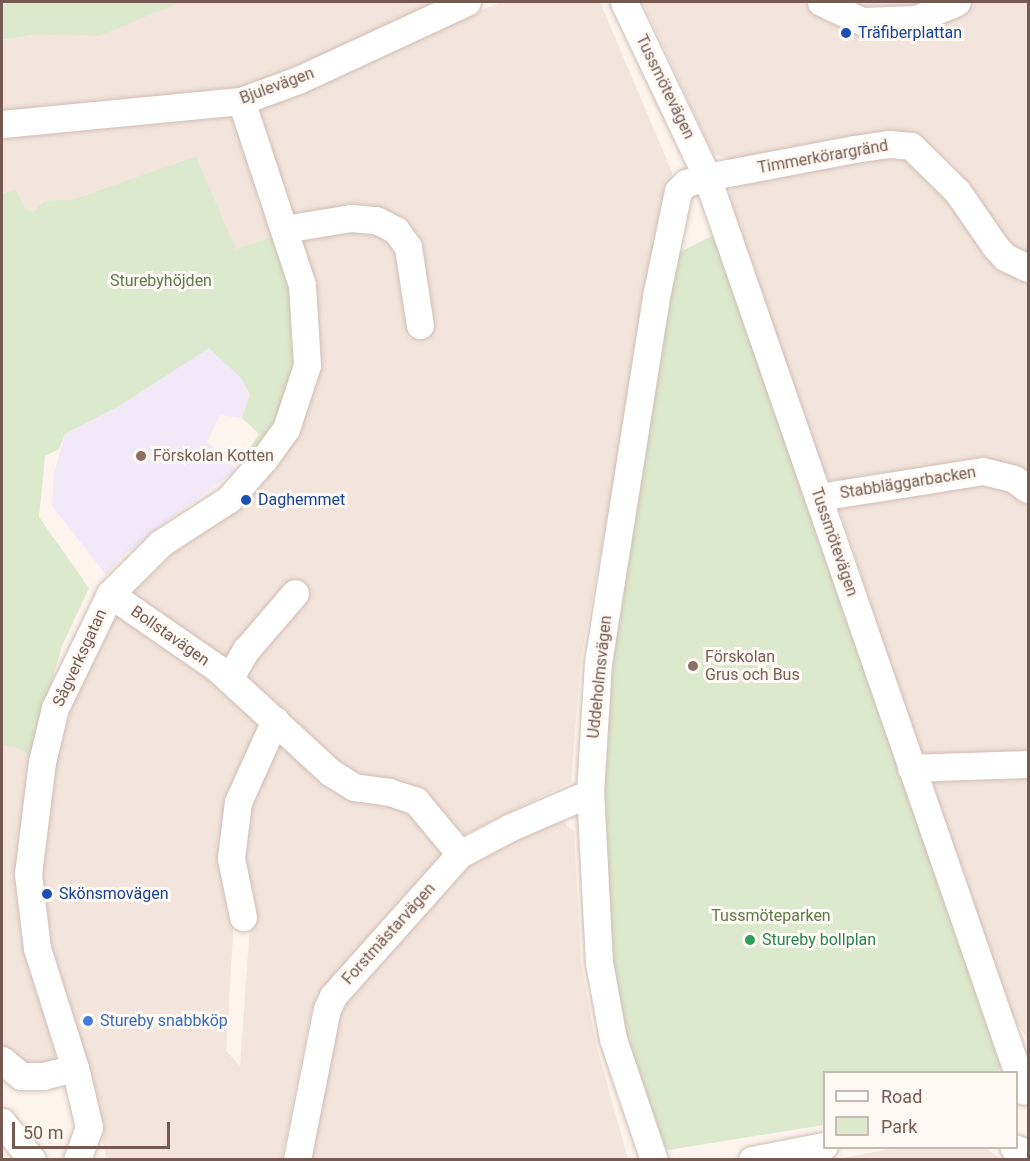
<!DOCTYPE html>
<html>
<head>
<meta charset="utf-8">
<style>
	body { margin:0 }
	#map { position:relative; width:1030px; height:1161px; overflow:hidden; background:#fcf4ed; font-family:Roboto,sans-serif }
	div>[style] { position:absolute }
	.residential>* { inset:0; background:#f3e5dc }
	.education>* { inset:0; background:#f1e9f8 }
	.green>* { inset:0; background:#dce9cc }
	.roads { filter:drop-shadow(0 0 2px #d0bdb5) drop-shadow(0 0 2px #d0bdb5) }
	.minor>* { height:27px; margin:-13.5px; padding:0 13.5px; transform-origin:13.5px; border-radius:13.5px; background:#fff }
	.dots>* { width:16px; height:16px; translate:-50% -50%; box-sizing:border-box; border:3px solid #fef9f4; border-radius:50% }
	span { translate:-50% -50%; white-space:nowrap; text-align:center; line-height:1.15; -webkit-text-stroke:6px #fef9f4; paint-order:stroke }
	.transit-label { font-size:16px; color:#164399 }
	.left { translate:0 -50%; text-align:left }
	.street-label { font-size:16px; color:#765951 }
	.park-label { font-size:16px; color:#5e7a4a }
	.education-label { font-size:16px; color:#785e54 }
	.leisure-label { font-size:16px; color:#27864d }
	.shop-label { font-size:16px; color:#366cbe }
	.frame { position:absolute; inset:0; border:3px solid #765951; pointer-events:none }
	.legend { position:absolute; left:823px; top:1071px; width:195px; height:78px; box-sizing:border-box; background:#fef9f4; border:2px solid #c8b9b3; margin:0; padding:8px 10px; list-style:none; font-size:18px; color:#765951 }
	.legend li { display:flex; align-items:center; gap:12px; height:30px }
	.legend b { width:30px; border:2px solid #c8b9b3 }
	.scale { position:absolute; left:12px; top:1122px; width:158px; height:27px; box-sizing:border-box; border:3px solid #765951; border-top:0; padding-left:8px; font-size:18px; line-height:21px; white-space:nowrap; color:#765951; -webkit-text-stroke:4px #fef9f4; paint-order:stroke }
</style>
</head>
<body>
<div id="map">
	<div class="residential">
		<div style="clip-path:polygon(182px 2px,449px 2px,349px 47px,245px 86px,86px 111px,2px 119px,2px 40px,31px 35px,100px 36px)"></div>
		<div style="clip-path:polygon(501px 2px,600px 2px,672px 172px,581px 658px,571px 782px,466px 834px,362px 781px,132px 596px,131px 585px,267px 464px,298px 237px,355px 225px,375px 230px,403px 251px,409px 339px,426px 326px,395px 217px,295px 220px,261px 114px,265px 100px,363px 66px,424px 34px)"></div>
		<div style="clip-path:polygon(643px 2px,803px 2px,824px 20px,862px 36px,921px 31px,974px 2px,1028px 2px,1028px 261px,1000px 240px,952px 163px,922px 139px,733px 160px,713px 154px)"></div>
		<div style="clip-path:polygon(846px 2px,934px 2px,908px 10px,868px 10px)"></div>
		<div style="clip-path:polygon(234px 111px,279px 234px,236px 249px,196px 156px,74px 199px,44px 201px,33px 212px,25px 208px,16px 189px,2px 194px,2px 135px)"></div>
		<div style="clip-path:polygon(908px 154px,935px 176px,1005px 271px,1028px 285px,1028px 478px,825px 480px,729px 196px,737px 178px)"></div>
		<div style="clip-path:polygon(983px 479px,1028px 497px,1028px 753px,934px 758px,918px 749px,839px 508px,846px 500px)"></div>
		<div style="clip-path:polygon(121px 609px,265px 723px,243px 769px,226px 1051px,240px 1066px,251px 913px,238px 857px,246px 806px,274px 739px,409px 809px,440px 844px,441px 860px,324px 988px,311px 1013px,282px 1159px,106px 1159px,101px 1127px,48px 943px,40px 840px,64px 716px,109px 612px)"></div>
		<div style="clip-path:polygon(2px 746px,15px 747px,30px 756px,27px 951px,64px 1087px,25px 1088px,2px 1079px)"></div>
		<div style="clip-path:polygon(1028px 771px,1028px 1040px,998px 995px,931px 788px,937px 778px)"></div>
		<div style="clip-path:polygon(549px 817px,563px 821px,574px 832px,581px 963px,596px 1044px,628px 1159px,300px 1160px,326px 1024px,465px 862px)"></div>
		<div style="clip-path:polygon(896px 1148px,986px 1148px,1001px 1159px,837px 1159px)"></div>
	</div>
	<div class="education">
		<div style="clip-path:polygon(209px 347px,241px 378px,250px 396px,242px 418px,220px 415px,207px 442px,237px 470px,161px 525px,121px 558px,106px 575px,52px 506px,54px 474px,65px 434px,119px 406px)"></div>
	</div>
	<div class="green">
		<div style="clip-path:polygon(2px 2px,182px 2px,100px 36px,31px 35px,2px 40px)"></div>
		<div style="clip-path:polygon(196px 156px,236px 249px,279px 234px,289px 281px,295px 340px,293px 372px,270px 432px,254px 454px,249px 449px,259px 434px,242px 418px,250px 395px,241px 378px,209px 348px,119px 406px,65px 434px,59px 449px,45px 456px,39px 517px,89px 588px,62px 646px,30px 756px,15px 747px,2px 746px,2px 194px,16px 189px,25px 208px,33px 212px,44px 201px,74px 199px)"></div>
		<div style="clip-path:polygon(718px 233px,1001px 1068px,996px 1072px,824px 1072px,824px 1125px,668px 1150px,660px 1141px,623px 1038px,609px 963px,602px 759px,609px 657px,671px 281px,678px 253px)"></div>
	</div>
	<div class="roads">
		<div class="minor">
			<div style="left:624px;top:2px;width:194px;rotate:64.6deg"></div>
			<div style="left:707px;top:177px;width:967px;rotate:70.87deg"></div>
			<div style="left:821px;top:2px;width:45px;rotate:24.9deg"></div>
			<div style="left:862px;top:21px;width:54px;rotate:-2.1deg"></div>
			<div style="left:916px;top:19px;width:44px;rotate:-22.5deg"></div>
			<div style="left:2px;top:124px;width:240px;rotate:-5.5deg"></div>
			<div style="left:241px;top:101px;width:61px;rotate:-20.2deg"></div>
			<div style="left:298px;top:80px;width:186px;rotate:-24.8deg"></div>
			<div style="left:284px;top:229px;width:68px;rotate:-9.3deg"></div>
			<div style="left:351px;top:218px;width:25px;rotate:5deg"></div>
			<div style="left:376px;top:220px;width:22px;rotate:27deg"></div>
			<div style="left:396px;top:230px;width:21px;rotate:55deg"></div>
			<div style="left:408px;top:247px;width:79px;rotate:81.3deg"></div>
			<div style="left:819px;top:497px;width:166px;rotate:-9deg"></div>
			<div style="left:983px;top:471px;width:32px;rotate:14deg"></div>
			<div style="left:1014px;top:479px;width:17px;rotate:36deg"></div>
			<div style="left:110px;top:594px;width:130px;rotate:34.7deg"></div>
			<div style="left:217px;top:668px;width:154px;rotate:42.6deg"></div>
			<div style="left:330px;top:772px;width:28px;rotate:32deg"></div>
			<div style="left:354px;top:787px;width:35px;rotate:8deg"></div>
			<div style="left:389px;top:792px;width:28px;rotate:18deg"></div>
			<div style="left:416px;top:801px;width:69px;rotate:50.3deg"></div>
			<div style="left:229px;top:679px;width:34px;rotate:-60deg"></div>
			<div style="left:246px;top:650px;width:75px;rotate:-49.3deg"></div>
			<div style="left:911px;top:768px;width:117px;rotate:-2deg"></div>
			<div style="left:243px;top:917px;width:60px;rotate:-101.5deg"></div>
			<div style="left:231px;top:858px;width:56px;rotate:-82.9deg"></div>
			<div style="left:238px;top:802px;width:90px;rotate:-65.7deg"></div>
			<div style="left:2px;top:1060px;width:25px;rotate:40deg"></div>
			<div style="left:21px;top:1076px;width:22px"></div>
			<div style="left:43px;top:1076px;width:33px;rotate:-14deg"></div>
			<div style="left:2px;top:1122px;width:48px;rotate:51.7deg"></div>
			<div style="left:1014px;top:1148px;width:15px;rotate:23deg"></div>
			<div style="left:77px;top:1160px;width:35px;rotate:-70deg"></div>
			<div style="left:89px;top:1127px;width:61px;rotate:-103.3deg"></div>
			<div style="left:75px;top:1068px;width:126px;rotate:-107.6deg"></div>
			<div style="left:37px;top:948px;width:75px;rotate:-96.9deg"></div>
			<div style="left:28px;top:874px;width:113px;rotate:-82.9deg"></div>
			<div style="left:42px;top:762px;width:56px;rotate:-76.5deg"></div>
			<div style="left:55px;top:708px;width:127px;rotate:-64.2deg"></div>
			<div style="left:110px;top:594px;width:72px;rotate:-45deg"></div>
			<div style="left:161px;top:543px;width:81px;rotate:-32.9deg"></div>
			<div style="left:229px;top:499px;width:53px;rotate:-48.8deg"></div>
			<div style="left:264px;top:459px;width:37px;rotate:-54deg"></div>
			<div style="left:286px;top:429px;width:67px;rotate:-71.8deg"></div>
			<div style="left:307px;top:365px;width:80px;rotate:-93.6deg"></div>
			<div style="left:302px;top:285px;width:194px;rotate:-108.3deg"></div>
			<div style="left:297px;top:1160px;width:154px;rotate:-78.8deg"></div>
			<div style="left:327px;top:1009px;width:14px;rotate:-65deg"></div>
			<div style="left:333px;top:996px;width:191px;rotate:-48.2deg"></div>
			<div style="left:460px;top:854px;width:58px;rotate:-27.9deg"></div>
			<div style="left:511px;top:827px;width:86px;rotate:-23.3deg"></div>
			<div style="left:654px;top:1160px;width:128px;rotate:-108.7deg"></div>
			<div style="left:613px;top:1039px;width:78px;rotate:-100.3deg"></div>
			<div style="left:599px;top:962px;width:169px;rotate:-93deg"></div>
			<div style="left:590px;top:793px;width:130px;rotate:-86.5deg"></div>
			<div style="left:598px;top:663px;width:376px;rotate:-81deg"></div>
			<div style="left:657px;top:292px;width:103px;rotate:-78.3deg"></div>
			<div style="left:678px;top:191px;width:11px;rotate:-45deg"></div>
			<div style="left:686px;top:183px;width:22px;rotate:-16deg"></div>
			<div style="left:707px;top:177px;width:150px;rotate:-10.8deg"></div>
			<div style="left:854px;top:149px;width:36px;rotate:-8deg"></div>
			<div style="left:890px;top:144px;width:21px;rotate:5deg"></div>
			<div style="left:911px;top:146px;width:64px;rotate:44.4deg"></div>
			<div style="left:957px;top:191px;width:67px;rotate:55.4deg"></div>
			<div style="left:995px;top:246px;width:15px;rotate:48deg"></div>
			<div style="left:1005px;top:257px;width:25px;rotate:26deg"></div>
			<div style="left:752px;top:1160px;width:73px;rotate:-11deg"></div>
		</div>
	</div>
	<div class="dots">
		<div style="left:846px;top:33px;background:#1a4fb4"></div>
		<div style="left:141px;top:456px;background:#8d6e63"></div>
		<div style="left:246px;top:500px;background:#1a4fb4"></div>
		<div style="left:693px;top:666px;background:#8d6e63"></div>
		<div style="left:47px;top:894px;background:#1a4fb4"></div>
		<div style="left:750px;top:940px;background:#2e9e5b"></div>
		<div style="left:88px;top:1021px;background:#3f7fe0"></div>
	</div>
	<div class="transit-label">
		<span class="left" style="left:858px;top:33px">Träfiberplattan</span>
		<span class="left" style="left:258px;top:500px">Daghemmet</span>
		<span class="left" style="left:59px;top:894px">Skönsmovägen</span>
	</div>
	<div class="street-label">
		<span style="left:277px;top:86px;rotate:-20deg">Bjulevägen</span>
		<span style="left:665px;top:87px;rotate:64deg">Tussmötevägen</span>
		<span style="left:823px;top:157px;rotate:-10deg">Timmerkörargränd</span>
		<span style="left:908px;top:483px;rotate:-9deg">Stabbläggarbacken</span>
		<span style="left:834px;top:542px;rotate:71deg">Tussmötevägen</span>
		<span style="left:170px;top:636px;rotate:35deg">Bollstavägen</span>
		<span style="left:80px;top:658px;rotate:-65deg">Sågverksgatan</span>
		<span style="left:600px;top:677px;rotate:-84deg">Uddeholmsvägen</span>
		<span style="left:389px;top:934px;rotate:-48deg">Forstmästarvägen</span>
	</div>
	<div class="park-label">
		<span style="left:161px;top:281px">Sturebyhöjden</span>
		<span style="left:771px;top:916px">Tussmöteparken</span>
	</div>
	<div class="education-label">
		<span class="left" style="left:153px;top:456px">Förskolan Kotten</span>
		<span class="left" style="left:705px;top:666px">Förskolan<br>Grus och Bus</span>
	</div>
	<div class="leisure-label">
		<span class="left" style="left:762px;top:940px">Stureby bollplan</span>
	</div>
	<div class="shop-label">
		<span class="left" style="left:100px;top:1021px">Stureby snabbköp</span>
	</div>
	<div class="frame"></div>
	<ul class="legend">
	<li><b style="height:8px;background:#fff"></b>Road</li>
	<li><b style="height:16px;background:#dce9cc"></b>Park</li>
	</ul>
	<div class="scale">50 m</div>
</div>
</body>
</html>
